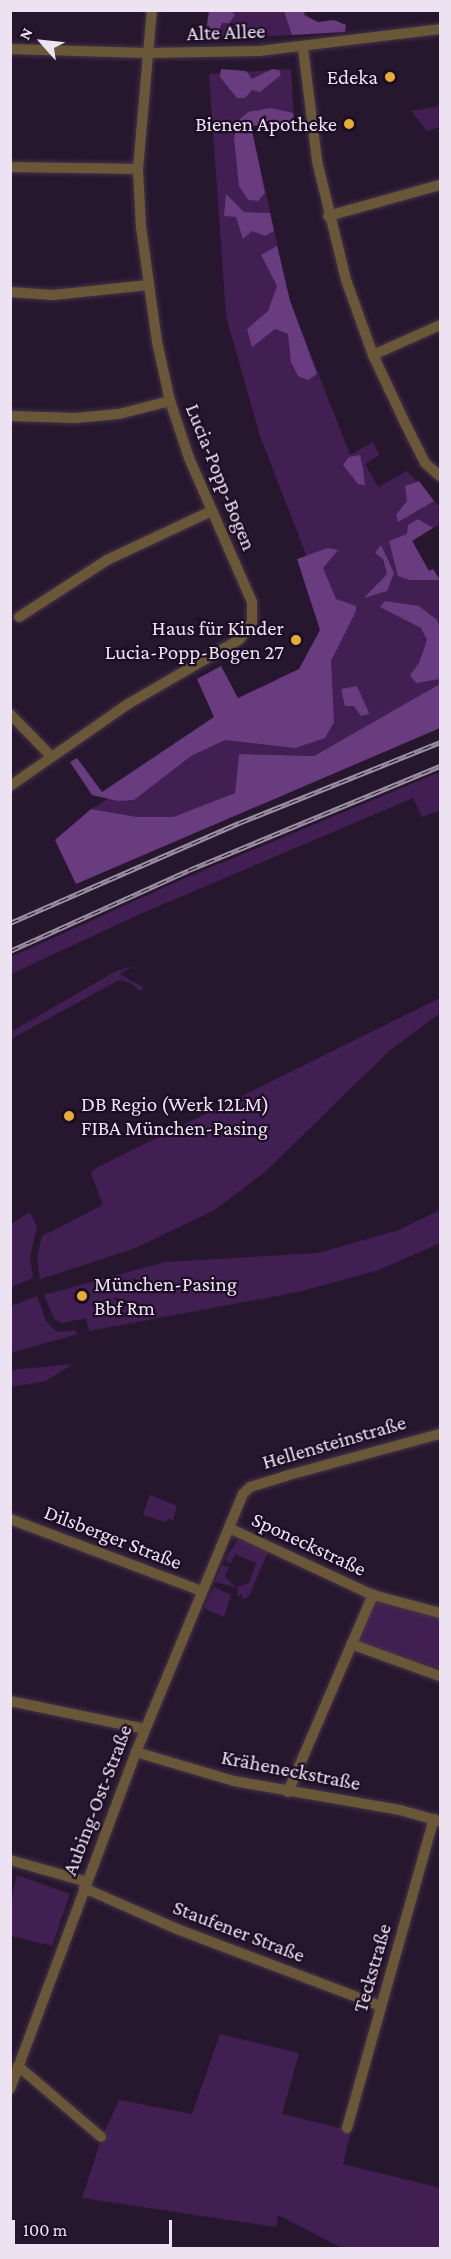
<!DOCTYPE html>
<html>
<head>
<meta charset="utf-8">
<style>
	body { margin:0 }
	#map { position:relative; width:451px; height:2259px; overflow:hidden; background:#27172e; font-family:"Crimson Pro",serif }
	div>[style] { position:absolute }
	.green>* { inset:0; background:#421f52 }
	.forest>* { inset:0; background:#693b7f }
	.roads { filter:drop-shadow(0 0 2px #433349) drop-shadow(0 0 2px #433349) }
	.minor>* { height:10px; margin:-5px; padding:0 5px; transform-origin:5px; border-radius:5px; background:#6a5738 }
	.rail>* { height:5px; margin-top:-2.5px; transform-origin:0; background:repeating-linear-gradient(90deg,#1d0d24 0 9px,#9c8fa2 0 18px); box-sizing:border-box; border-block:2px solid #9c8fa2 }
	.dots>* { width:16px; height:16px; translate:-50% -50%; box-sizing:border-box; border:3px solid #1d0d24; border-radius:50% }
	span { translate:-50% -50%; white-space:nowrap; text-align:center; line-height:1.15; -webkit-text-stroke:4.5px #1d0d24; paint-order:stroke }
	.street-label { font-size:21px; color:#ede2f2 }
	.poi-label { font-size:21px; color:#ede2f2 }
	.right { translate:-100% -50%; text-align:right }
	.left { translate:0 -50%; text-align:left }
	.frame { position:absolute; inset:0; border:12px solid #ede2f2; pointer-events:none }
	.north { position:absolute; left:12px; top:12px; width:60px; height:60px; -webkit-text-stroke:4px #1d0d24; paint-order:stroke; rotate:297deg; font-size:16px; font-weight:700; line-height:24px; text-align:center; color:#ede2f2 }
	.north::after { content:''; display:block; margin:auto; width:21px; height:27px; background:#ede2f2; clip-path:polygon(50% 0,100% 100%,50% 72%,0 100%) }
	.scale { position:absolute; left:12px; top:2220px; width:160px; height:27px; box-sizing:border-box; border:3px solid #ede2f2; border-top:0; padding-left:8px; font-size:18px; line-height:21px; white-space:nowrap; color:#ede2f2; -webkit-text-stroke:4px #1d0d24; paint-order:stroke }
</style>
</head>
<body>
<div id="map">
	<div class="green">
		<div style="clip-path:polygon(219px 10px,306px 11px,310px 34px,215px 39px)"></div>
		<div style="clip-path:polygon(291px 69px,294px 121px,251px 126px,290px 301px,350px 455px,373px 442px,379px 455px,365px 464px,378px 487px,407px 471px,440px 507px,440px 524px,412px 540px,429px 571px,433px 569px,440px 579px,440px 685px,314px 756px,239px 754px,235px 793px,173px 817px,137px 817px,91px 809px,322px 674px,335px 629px,260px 436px,226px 316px,209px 74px)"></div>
		<div style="clip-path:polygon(440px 106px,440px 127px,427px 131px,411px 111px)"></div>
		<div style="clip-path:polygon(440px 772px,440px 810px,422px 817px,413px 798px,140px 914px,11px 974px,11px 957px,183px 879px)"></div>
		<div style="clip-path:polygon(134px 966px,119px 974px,144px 988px,140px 991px,131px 983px,119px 980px,11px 1039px,11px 1032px,116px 971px)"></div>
		<div style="clip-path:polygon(440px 998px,440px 1013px,389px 1051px,266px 1171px,213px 1211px,133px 1249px,40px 1279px,37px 1257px,42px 1236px,103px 1205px,91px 1173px,96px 1168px)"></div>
		<div style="clip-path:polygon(440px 1210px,440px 1243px,379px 1270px,298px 1292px,89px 1331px,86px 1318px,63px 1323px,54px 1319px,44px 1295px,165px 1262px,318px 1253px,399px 1230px)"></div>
		<div style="clip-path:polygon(30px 1212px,37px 1227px,30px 1257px,33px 1278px,11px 1287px,11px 1224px)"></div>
		<div style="clip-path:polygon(37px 1296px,46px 1321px,57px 1332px,75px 1330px,77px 1334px,11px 1353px,11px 1306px)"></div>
		<div style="clip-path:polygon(73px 1364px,46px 1381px,11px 1387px,11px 1370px)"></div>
		<div style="clip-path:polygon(150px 1495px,177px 1506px,173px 1520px,168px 1519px,166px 1522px,143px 1515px)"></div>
		<div style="clip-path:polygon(238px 1539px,268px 1552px,249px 1596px,243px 1599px,241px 1594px,237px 1598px,238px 1588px,215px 1582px,222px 1565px,229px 1567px,225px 1577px,236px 1587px,249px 1583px,256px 1563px,235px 1554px,230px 1564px,225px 1559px)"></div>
		<div style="clip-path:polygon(214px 1587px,231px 1595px,224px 1617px,204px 1608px)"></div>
		<div style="clip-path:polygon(375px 1599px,440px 1618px,440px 1669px,355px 1641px)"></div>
		<div style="clip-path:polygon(17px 1875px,70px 1894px,52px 1946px,11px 1936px,11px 1902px)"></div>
		<div style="clip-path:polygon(220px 2034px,299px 2053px,282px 2114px,351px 2131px,343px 2164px,440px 2188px,440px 2248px,342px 2248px,278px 2215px,276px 2227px,82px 2198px,101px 2140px,119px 2100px,192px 2114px)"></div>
	</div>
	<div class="forest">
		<div style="clip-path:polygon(209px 11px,231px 11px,235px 15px,229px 23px,222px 23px,215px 39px,205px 38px)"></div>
		<div style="clip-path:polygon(284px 11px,304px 11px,304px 15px,318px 22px,334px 20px,346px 25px,345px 32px,292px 35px)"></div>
		<div style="clip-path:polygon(221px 69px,246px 71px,252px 79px,272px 69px,279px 70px,281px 75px,260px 92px,252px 90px,245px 98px,237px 98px,220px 77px)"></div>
		<div style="clip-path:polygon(271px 108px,293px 113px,294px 121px,251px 126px,265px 193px,258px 201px,248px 200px,239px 186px,234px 138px,238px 121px,248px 112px)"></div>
		<div style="clip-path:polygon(226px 194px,244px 212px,270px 213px,274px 231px,265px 236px,252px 231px,243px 239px,236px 217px,224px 216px)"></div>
		<div style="clip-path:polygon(277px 246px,290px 301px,317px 374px,308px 380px,298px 376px,291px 362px,288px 334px,275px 329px,252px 347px,247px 329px,268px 311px,277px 286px,261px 255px)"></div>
		<div style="clip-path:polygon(360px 455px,363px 469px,365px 485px,358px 484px,343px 465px,349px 457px)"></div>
		<div style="clip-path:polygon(419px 481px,434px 501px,398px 522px,396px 515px,407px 501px,405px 486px)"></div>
		<div style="clip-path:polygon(418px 519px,433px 528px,412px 541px,429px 571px,433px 569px,440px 580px,410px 580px,398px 576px,389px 541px,407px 534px,408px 525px)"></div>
		<div style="clip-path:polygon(381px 545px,394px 573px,387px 591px,364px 598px,387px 574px,383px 559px,375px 553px)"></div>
		<div style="clip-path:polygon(328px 548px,338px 550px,323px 568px,336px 599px,356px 606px,356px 611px,331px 661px,334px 722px,325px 738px,295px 748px,225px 740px,191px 756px,134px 800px,118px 801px,92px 795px,70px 762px,77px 758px,102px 792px,214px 717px,197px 679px,221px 666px,238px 698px,299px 669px,320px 630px,297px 559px)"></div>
		<div style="clip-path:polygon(385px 601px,419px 606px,437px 620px,440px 627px,440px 679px,416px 683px,410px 675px,419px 663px,427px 640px,421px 628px,380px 607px)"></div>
		<div style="clip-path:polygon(440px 684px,440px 728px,76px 884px,55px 840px,91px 809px,137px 817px,173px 817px,235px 793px,239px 754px,314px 756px)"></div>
		<div style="clip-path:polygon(357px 686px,369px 713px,369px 714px,361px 716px,354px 706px,345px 706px,341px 689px)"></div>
	</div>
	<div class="roads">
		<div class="minor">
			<div style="left:303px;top:48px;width:114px;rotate:82.9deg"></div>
			<div style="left:317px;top:161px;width:122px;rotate:76.3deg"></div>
			<div style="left:346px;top:280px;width:80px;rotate:70.2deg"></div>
			<div style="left:373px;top:355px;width:77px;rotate:64.8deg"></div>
			<div style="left:406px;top:425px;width:42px;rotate:63.4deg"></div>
			<div style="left:425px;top:463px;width:20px;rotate:41deg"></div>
			<div style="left:10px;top:49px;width:137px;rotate:1.7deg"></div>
			<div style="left:147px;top:53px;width:112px;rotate:-1deg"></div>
			<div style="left:259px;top:51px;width:182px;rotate:-6.9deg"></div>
			<div style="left:10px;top:167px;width:128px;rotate:0.9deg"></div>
			<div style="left:328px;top:216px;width:116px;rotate:-15.5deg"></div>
			<div style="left:10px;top:292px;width:43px;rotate:4deg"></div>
			<div style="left:53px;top:295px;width:96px;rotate:-6deg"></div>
			<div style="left:373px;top:355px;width:73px;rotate:-24.1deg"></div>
			<div style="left:10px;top:416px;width:65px;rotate:1.8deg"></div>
			<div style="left:75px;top:418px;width:44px;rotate:-5.2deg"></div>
			<div style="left:119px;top:414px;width:53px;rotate:-14.3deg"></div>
			<div style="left:19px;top:617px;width:105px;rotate:-32.9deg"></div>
			<div style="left:107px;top:560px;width:115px;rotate:-25.2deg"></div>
			<div style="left:10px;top:714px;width:60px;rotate:45.7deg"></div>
			<div style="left:10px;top:786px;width:144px;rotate:-34.8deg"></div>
			<div style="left:128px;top:704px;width:129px;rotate:-30.1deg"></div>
			<div style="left:240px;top:639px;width:21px;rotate:-55deg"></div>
			<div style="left:252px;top:622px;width:20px;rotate:-90deg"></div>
			<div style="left:252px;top:602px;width:157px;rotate:-113.6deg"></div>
			<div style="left:189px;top:458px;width:60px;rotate:-108.4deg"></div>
			<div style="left:170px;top:401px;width:60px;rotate:-102.4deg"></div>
			<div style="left:157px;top:342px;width:116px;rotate:-97.9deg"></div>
			<div style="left:141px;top:227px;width:58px;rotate:-93deg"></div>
			<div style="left:138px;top:169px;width:160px;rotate:-85deg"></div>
			<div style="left:10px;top:1519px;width:205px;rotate:20.6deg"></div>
			<div style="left:229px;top:1528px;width:159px;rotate:25deg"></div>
			<div style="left:373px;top:1595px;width:69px;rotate:15deg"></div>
			<div style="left:351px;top:1644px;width:95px;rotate:19.8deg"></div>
			<div style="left:10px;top:1701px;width:138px;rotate:11.7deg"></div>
			<div style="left:136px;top:1752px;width:102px;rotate:16.5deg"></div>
			<div style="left:234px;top:1781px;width:169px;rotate:9.9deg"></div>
			<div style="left:400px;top:1810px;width:41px;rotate:15.8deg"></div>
			<div style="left:288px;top:1792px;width:215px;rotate:-66.7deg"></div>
			<div style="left:10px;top:1860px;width:80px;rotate:15.9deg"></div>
			<div style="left:84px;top:1888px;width:102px;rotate:23.8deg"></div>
			<div style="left:177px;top:1929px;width:218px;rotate:20.7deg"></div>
			<div style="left:18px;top:2066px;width:109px;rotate:40.5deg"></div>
			<div style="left:10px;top:2089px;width:360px;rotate:-69.5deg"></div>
			<div style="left:136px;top:1752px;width:279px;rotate:-67.5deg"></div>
			<div style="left:243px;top:1494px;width:10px;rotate:-45deg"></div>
			<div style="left:250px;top:1487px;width:37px;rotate:-17deg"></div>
			<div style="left:285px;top:1476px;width:161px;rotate:-15.2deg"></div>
			<div style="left:347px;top:2128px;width:321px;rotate:-74.3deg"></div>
		</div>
	</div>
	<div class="rail">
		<div style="left:10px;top:923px;width:250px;rotate:-23.6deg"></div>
		<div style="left:239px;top:823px;width:217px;rotate:-21.9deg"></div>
		<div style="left:10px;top:951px;width:196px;rotate:-24.3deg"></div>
		<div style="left:189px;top:870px;width:272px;rotate:-22.5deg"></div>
	</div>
	<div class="dots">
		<div style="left:390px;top:77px;background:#e7ac36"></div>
		<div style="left:349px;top:124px;background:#e7ac36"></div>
		<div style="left:296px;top:640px;background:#e7ac36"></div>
		<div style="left:69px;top:1116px;background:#e7ac36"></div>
		<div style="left:82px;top:1296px;background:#e7ac36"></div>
	</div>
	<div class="street-label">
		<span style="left:226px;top:32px;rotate:-2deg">Alte Allee</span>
		<span style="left:221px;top:477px;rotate:68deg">Lucia-Popp-Bogen</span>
		<span style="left:334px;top:1442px;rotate:-16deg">Hellensteinstraße</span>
		<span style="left:113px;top:1537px;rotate:21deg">Dilsberger Straße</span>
		<span style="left:309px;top:1544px;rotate:25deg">Sponeckstraße</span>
		<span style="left:291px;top:1770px;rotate:11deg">Kräheneckstraße</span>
		<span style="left:97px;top:1800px;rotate:-69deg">Aubing-Ost-Straße</span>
		<span style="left:239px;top:1931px;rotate:21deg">Staufener Straße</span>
		<span style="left:372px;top:1968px;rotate:-74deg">Teckstraße</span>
	</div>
	<div class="poi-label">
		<span class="right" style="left:378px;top:77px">Edeka</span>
		<span class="right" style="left:337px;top:124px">Bienen Apotheke</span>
		<span class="right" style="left:284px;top:640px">Haus für Kinder<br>Lucia-Popp-Bogen 27</span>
		<span class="left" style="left:81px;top:1116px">DB Regio (Werk 12LM)<br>FIBA München-Pasing</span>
		<span class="left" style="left:94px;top:1296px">München-Pasing<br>Bbf Rm</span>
	</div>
	<div class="frame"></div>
	<div class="north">N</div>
	<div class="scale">100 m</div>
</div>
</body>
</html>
